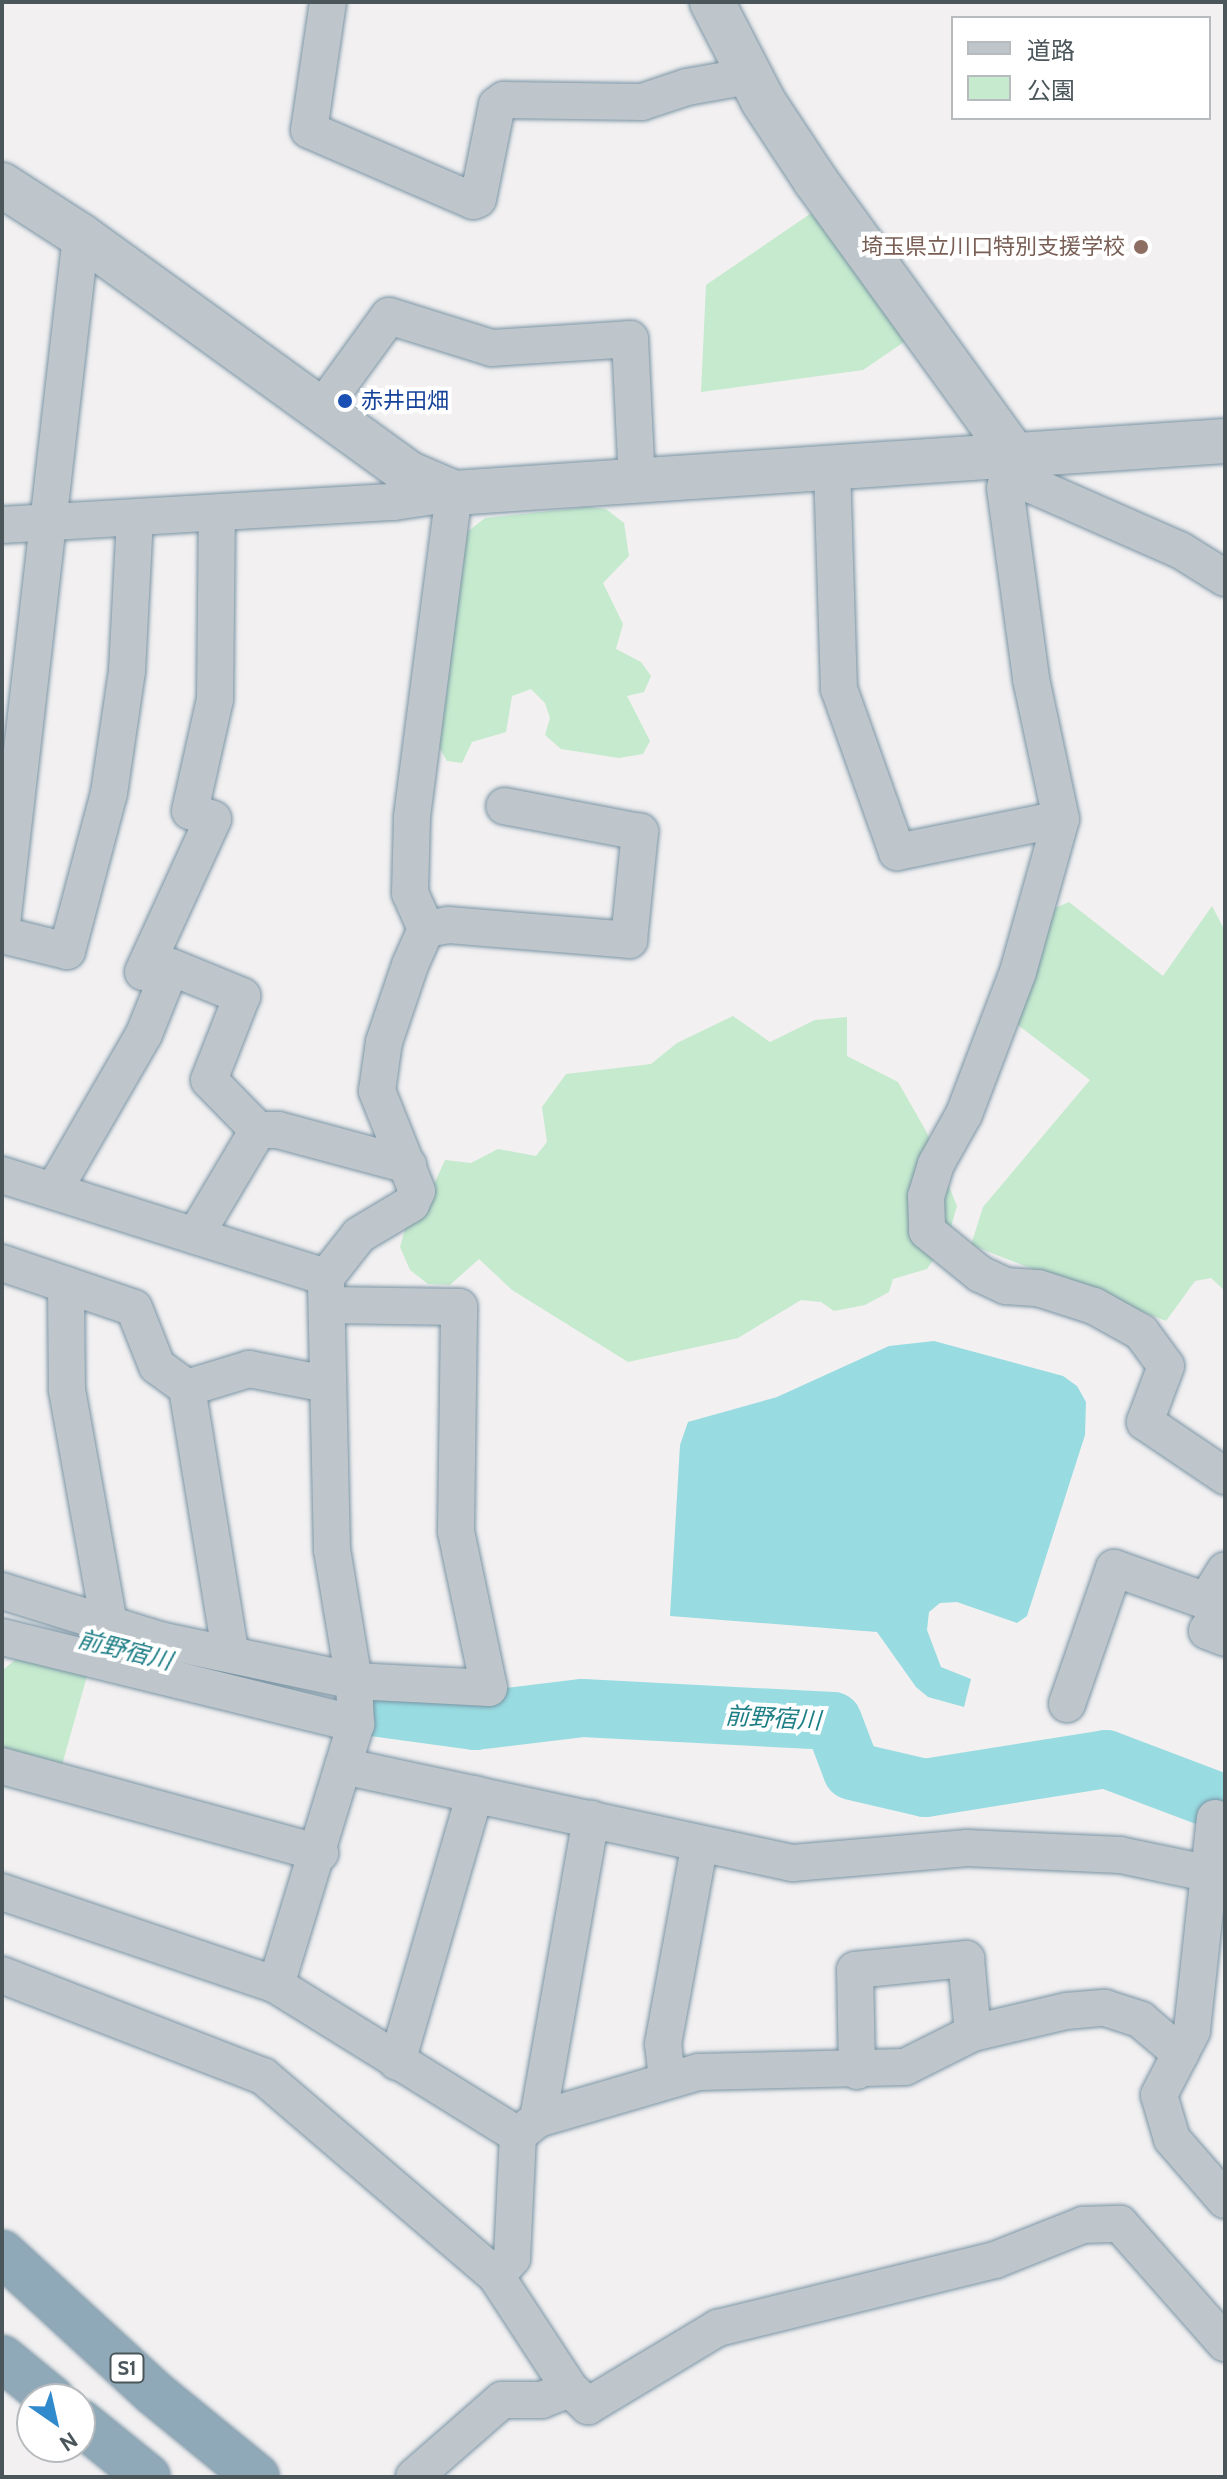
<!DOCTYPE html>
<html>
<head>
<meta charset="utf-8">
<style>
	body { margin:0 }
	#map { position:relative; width:1227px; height:2479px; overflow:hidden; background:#f2f0f1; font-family:Cabin,"Noto Sans JP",sans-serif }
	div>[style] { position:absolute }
	.green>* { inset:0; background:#c5eace }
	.water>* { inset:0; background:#98dce1 }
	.river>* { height:58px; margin:-29px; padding:0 29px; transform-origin:29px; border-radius:29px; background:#98dce1 }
	.roads { filter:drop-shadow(0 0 2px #7a94a4) drop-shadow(0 0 2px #7a94a4) }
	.minor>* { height:36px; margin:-18px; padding:0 18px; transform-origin:18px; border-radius:18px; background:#bec6cb }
	.tertiary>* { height:44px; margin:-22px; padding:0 22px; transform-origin:22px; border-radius:22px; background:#bec6cb }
	.motorway>* { height:44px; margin:-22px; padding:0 22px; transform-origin:22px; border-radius:22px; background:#8fa9b8 }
	.dots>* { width:22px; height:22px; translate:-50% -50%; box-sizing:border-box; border:4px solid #fff; border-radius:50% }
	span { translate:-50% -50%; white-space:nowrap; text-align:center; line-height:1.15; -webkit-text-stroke:8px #fff; paint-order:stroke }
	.shield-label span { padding:2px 6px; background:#fff; border:2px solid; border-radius:6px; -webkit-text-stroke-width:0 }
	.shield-label { font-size:20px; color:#4b565b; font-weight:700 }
	.education-label { font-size:22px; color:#785e54 }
	.right { translate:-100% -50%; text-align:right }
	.transit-label { font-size:22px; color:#164399 }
	.left { translate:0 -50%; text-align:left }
	.water-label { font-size:24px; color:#1d7e85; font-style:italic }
	.frame { position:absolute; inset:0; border:4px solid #4b565b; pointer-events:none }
	.legend { position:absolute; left:951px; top:16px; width:260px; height:104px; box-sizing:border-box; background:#fff; border:2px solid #b7bbbd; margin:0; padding:10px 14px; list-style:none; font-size:24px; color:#4b565b }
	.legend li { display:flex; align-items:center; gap:16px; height:40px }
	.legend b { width:40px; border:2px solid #b7bbbd }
	.north { position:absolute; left:16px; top:2383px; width:80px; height:80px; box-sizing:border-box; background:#fff; border:2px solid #b7bbbd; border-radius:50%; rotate:146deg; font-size:22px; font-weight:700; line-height:32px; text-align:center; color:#4b565b }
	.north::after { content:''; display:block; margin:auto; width:28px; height:36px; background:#318acc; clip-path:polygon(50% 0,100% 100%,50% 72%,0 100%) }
</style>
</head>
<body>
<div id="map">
	<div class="green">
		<div style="clip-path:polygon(810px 214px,819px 214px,907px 340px,863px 370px,701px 392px,706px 285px)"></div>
		<div style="clip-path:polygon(587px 507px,606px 509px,624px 523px,629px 556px,603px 583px,623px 624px,616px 649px,641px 662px,651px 676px,644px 692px,627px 696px,650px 741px,643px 754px,619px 758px,561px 749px,545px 735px,550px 718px,545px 703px,531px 689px,512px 696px,506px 732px,472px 742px,462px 763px,447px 761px,436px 742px,467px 532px,485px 518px)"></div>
		<div style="clip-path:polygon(1069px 902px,1163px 976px,1212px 906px,1225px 931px,1225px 1291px,1211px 1278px,1195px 1281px,1166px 1321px,971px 1245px,983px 1207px,1090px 1080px,1014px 1022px,1055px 908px)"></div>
		<div style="clip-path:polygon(733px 1016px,770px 1042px,815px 1020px,847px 1017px,847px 1056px,898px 1082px,926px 1131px,957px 1206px,947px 1241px,927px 1269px,893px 1279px,889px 1292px,865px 1305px,834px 1311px,821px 1302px,801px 1300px,738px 1338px,628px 1362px,512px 1290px,479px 1259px,450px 1285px,428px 1284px,410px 1270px,400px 1247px,407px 1222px,429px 1195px,445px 1160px,471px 1163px,498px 1149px,536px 1156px,547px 1142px,542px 1107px,566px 1074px,651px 1064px,677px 1043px)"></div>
		<div style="clip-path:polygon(20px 1656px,87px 1676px,60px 1772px,11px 1757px,2px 1745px,4px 1669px)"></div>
	</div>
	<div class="water">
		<div style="clip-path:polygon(934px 1341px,1063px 1376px,1077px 1386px,1086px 1402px,1085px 1435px,1027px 1616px,1017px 1623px,957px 1602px,940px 1603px,929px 1612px,927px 1630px,941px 1667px,971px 1679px,964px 1707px,928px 1697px,916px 1687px,877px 1632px,670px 1616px,680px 1445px,688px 1422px,777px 1397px,889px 1346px)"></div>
	</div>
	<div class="river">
		<div style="left:372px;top:1707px;width:104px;rotate:7.7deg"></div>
		<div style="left:475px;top:1721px;width:109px;rotate:-6.9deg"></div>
		<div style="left:583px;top:1708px;width:250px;rotate:3deg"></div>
		<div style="left:833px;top:1721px;width:53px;rotate:69.2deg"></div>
		<div style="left:852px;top:1771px;width:75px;rotate:13.1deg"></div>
		<div style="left:925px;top:1788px;width:183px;rotate:-9.1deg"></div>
		<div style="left:1106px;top:1759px;width:127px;rotate:20.7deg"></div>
	</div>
	<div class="roads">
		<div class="minor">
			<div style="left:328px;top:2px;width:129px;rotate:98.4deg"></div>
			<div style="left:309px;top:130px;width:179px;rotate:23.4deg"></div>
			<div style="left:473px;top:201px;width:5px;rotate:-22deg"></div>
			<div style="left:478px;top:199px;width:96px;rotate:-78.6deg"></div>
			<div style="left:497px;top:105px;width:9px;rotate:-36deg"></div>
			<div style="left:504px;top:100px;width:138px;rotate:0.8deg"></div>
			<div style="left:642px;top:102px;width:47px;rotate:-18.4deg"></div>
			<div style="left:687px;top:87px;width:63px;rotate:-10.1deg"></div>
			<div style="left:320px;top:411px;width:117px;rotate:-54deg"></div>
			<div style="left:389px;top:316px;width:108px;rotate:17.3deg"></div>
			<div style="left:492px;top:348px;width:138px;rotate:-3.7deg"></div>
			<div style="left:630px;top:339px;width:141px;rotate:87.2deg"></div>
			<div style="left:1013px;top:454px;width:35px;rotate:103deg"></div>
			<div style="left:1005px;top:488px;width:193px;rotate:82.2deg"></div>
			<div style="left:1031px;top:679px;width:143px;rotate:77.9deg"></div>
			<div style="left:1061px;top:819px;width:159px;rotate:105.7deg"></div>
			<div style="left:1018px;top:972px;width:152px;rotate:110.8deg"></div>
			<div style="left:964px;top:1114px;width:57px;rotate:119.2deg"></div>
			<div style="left:936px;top:1164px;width:34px;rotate:107deg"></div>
			<div style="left:926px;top:1196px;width:35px;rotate:88deg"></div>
			<div style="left:927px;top:1231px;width:68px;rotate:39.1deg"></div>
			<div style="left:980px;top:1274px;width:29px;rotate:25deg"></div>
			<div style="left:1006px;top:1286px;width:32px;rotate:4deg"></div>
			<div style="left:1038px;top:1288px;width:59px;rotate:17.8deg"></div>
			<div style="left:1094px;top:1306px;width:54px;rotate:29deg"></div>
			<div style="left:1141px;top:1332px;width:42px;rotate:53.7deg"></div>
			<div style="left:1166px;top:1366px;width:60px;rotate:110.6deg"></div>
			<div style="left:1145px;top:1422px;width:97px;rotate:34deg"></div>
			<div style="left:1013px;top:454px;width:38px;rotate:57deg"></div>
			<div style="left:1034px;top:486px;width:159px;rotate:23.7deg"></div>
			<div style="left:1180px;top:550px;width:53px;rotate:31.9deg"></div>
			<div style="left:832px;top:467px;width:222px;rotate:88.2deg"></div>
			<div style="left:839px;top:689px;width:173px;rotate:70.4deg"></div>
			<div style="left:897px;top:852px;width:167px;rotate:-11.4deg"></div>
			<div style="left:2px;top:525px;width:393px;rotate:-3.4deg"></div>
			<div style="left:394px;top:502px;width:61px;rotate:-8.5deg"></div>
			<div style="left:454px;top:493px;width:327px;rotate:97.4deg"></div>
			<div style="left:412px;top:817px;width:76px;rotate:91.5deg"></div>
			<div style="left:410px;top:893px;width:39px;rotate:66deg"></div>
			<div style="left:2px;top:924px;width:693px;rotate:-83.45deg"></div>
			<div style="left:2px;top:935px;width:67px;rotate:13.8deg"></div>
			<div style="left:67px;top:951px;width:163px;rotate:-75.1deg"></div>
			<div style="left:109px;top:793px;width:123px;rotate:-81.6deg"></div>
			<div style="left:127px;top:671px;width:151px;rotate:-87deg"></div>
			<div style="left:143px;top:972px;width:168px;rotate:-65.4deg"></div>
			<div style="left:213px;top:819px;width:24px;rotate:-161deg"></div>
			<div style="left:190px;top:811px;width:115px;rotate:-77.4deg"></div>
			<div style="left:215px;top:699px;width:184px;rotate:-89.4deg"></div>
			<div style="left:258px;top:1130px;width:20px"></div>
			<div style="left:278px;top:1130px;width:135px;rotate:15.1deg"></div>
			<div style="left:2px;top:1175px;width:340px;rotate:17.5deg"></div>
			<div style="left:54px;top:1190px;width:180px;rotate:-60deg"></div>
			<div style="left:144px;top:1034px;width:72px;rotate:-68.1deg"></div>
			<div style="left:171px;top:967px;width:77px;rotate:22.2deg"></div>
			<div style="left:242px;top:996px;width:90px;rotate:111.4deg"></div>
			<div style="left:209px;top:1080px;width:70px;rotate:45.6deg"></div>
			<div style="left:258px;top:1130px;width:123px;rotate:120.7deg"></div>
			<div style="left:2px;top:1263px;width:139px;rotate:18.8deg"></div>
			<div style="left:134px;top:1308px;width:62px;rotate:68.4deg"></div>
			<div style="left:157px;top:1366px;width:37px;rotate:36deg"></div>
			<div style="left:187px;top:1388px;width:65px;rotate:-17deg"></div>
			<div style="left:249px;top:1369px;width:78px;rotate:11deg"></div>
			<div style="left:66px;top:1285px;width:105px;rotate:89.5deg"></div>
			<div style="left:67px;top:1390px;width:238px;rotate:79.8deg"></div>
			<div style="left:187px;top:1388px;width:266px;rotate:80.7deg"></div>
			<div style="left:2px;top:1591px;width:165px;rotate:17.2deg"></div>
			<div style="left:160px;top:1640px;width:198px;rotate:11.9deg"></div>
			<div style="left:354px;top:1681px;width:135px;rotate:3deg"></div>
			<div style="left:489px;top:1688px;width:160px;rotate:-101.9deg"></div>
			<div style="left:456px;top:1531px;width:224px;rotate:-89.2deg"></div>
			<div style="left:459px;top:1307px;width:131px;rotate:-179.1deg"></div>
			<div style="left:1225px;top:1603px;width:33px;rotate:123deg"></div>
			<div style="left:1207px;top:1631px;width:19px;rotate:21deg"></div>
			<div style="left:2px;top:1637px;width:365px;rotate:13.8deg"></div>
			<div style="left:1067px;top:1704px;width:144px;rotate:-70.9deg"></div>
			<div style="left:1114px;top:1568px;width:98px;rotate:19.7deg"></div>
			<div style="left:1206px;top:1601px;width:36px;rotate:-58deg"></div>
			<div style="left:2px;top:1766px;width:330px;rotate:15.3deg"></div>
			<div style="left:343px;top:1766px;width:460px;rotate:12.2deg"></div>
			<div style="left:793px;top:1863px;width:175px;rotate:-4.9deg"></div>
			<div style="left:967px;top:1848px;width:153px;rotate:2.6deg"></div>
			<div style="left:1120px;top:1855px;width:107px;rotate:11.8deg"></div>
			<div style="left:1215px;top:1818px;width:214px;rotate:96.2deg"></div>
			<div style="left:1192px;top:2031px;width:72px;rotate:117.3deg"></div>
			<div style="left:1159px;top:2095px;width:46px;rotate:73.5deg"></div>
			<div style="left:1172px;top:2139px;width:81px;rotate:49deg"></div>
			<div style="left:2px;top:1892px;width:289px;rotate:18.7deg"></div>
			<div style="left:276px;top:1985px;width:285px;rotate:31.8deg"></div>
			<div style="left:518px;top:2135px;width:26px;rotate:-39deg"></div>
			<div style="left:538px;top:2119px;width:168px;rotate:-16.3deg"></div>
			<div style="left:699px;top:2072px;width:206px;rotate:-1.4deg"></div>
			<div style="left:905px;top:2067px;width:76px;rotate:-26.6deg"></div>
			<div style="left:973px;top:2033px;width:97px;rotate:-13.2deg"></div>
			<div style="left:1067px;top:2011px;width:38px;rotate:-5deg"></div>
			<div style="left:1105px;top:2008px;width:38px;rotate:18deg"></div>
			<div style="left:1141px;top:2020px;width:52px;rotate:40.4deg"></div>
			<div style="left:2px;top:1975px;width:280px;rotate:21.2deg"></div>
			<div style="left:263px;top:2076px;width:307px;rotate:40.6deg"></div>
			<div style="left:496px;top:2276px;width:135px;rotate:56.8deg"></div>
			<div style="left:570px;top:2389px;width:30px;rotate:159deg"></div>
			<div style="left:542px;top:2400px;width:40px;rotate:180deg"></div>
			<div style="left:502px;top:2400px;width:117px;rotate:138.8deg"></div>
			<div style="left:276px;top:1985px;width:273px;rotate:-73deg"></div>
			<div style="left:356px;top:1724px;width:43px;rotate:-92.7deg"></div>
			<div style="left:354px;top:1681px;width:133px;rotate:-99.5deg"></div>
			<div style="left:332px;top:1550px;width:273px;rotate:-91.3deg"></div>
			<div style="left:326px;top:1277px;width:53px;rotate:-51.8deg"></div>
			<div style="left:359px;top:1235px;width:61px;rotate:-30.8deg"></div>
			<div style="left:411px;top:1204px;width:14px;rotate:-65deg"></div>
			<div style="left:417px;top:1191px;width:108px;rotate:-111.8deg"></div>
			<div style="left:377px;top:1091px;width:49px;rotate:-81.9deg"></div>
			<div style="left:384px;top:1042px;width:81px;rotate:-71.3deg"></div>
			<div style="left:410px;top:965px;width:39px;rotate:-66deg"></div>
			<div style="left:426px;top:929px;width:22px;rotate:-10deg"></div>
			<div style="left:448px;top:925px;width:182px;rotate:4.7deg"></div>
			<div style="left:629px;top:940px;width:109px;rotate:-84.2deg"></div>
			<div style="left:640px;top:832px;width:138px;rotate:-169.2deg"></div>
			<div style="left:397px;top:2062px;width:279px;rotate:-73.8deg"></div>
			<div style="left:857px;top:2071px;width:101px;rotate:-91.1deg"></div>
			<div style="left:855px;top:1970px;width:112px;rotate:-5.7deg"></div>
			<div style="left:966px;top:1959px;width:74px;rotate:84.6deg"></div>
			<div style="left:667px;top:2080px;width:36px;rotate:-96deg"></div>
			<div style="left:663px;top:2044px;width:204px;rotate:-79.6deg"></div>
			<div style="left:538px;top:2119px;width:305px;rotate:-80deg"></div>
			<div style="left:496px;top:2276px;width:24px;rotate:-48deg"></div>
			<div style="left:512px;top:2258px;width:123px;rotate:-87.2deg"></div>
			<div style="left:570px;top:2389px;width:25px;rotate:43deg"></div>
			<div style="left:588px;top:2406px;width:152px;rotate:-31deg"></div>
			<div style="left:718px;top:2328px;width:285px;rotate:-13.8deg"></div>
			<div style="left:995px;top:2260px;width:95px;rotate:-21.7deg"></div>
			<div style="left:1083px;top:2225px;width:37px;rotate:-2deg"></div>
			<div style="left:1120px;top:2224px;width:159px;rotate:48.6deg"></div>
		</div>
		<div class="tertiary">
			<div style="left:712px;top:2px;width:111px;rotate:62.7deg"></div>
			<div style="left:763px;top:101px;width:95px;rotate:56.6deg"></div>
			<div style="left:815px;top:180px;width:338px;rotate:54.1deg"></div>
			<div style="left:2px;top:185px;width:94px;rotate:32.8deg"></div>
			<div style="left:81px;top:236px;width:406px;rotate:35.9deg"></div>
			<div style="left:410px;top:474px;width:48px;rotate:23.4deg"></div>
			<div style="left:454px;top:493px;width:773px;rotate:-3.86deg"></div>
		</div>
		<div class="motorway">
			<div style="left:2px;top:2253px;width:205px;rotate:42.6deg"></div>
			<div style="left:153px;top:2392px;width:134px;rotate:39.3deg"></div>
			<div style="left:2px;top:2358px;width:65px;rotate:39.4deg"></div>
			<div style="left:80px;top:2422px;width:87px;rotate:39deg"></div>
		</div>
	</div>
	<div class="dots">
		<div style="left:1141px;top:247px;background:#8d6e63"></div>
		<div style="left:345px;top:401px;background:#1a4fb4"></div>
	</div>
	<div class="shield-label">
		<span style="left:127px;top:2368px">S1</span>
	</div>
	<div class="education-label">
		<span class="right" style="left:1125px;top:247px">埼玉県立川口特別支援学校</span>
	</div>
	<div class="transit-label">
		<span class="left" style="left:361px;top:401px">赤井田畑</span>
	</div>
	<div class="water-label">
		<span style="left:125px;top:1650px;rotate:14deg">前野宿川</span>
		<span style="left:773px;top:1718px;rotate:3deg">前野宿川</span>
	</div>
	<div class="frame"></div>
	<ul class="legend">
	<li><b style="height:10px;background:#bec6cb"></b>道路</li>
	<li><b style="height:22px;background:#c5eace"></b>公園</li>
	</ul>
	<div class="north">N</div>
</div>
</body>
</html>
